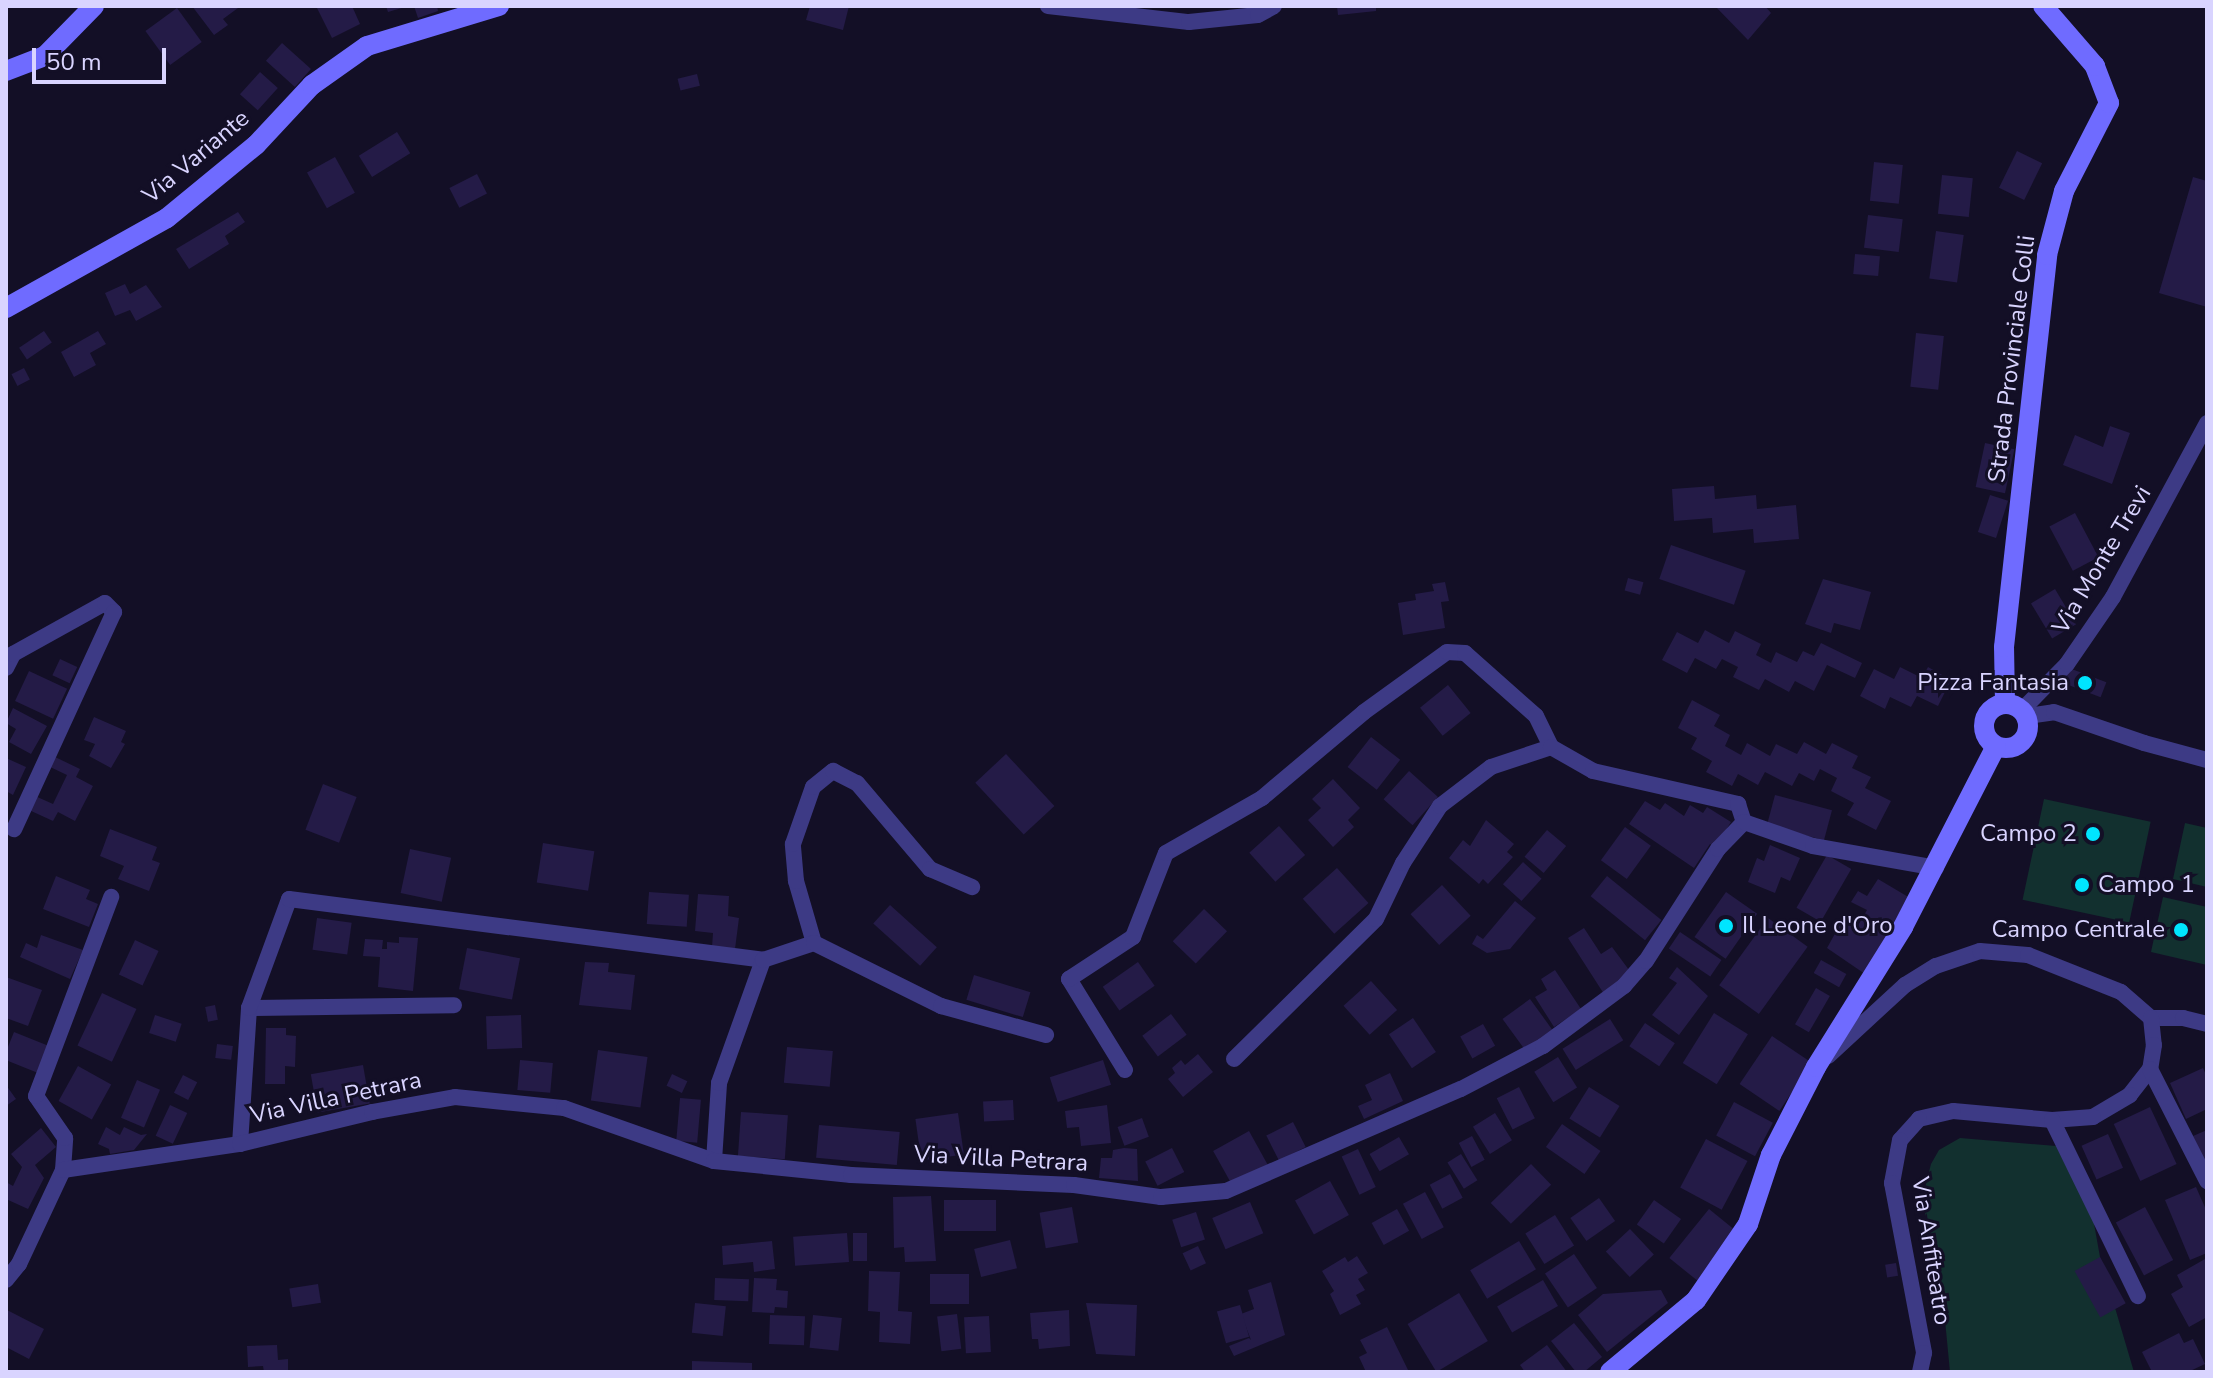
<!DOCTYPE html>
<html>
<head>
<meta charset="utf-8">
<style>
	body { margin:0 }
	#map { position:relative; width:2213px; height:1378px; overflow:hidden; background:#130f26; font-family:"Nunito Sans",sans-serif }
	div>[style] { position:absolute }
	.green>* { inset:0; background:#12302f; transform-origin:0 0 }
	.building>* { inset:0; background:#241b47; transform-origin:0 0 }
	.street>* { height:16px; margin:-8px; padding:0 8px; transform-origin:8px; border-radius:8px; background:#3d3a85 }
	.secondary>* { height:20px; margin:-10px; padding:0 10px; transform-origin:10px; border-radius:10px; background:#6f6bff }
	.secondary>.ring { margin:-10px; padding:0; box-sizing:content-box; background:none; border:20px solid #6f6bff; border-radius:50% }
	.dots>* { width:22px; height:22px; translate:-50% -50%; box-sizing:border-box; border:4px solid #130f26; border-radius:50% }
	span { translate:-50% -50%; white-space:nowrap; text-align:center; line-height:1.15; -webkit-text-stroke:6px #130f26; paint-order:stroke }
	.street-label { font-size:24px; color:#d9d4ff }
	.poi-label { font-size:24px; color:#d9d4ff }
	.right { translate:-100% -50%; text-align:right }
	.left { translate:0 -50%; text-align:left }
	.frame { position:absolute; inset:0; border:8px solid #d9d4ff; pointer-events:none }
	.scale { position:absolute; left:32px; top:48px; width:134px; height:36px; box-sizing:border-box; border:4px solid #d9d4ff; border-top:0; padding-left:10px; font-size:24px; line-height:28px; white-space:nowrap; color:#d9d4ff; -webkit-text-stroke:6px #130f26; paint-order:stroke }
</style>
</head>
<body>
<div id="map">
	<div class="green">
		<div style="left:2044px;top:799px;width:109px;height:103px;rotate:12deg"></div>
		<div style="clip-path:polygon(2185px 823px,2207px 828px,2207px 887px,2173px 879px)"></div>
		<div style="clip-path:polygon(2163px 897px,2207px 907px,2207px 965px,2151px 952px)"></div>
		<div style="clip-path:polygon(1960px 1138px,2056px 1146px,2093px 1218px,2100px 1257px,2134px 1372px,1950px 1372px,1945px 1320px,1926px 1226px,1924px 1192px,1931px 1164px,1939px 1150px)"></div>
	</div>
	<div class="building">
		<div style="clip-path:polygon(192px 6px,236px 6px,238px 8px,223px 19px,228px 25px,214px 35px)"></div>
		<div style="clip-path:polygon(316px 6px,352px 6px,360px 24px,332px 38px)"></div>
		<div style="clip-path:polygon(386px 6px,405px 6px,405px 7px,388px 12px)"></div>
		<div style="clip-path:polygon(414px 6px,437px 6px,438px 11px,418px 18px)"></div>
		<div style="clip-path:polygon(810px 6px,849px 6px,843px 30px,806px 20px)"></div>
		<div style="clip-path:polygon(1337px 6px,1376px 6px,1376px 11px,1338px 15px)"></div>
		<div style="clip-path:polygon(1715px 6px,1765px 6px,1771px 13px,1748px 40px)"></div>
		<div style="left:177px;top:8px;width:42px;height:39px;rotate:54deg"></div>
		<div style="left:282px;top:43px;width:39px;height:24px;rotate:42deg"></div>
		<div style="left:260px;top:72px;width:24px;height:30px;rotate:42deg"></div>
		<div style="left:697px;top:74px;width:12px;height:20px;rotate:76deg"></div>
		<div style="left:397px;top:132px;width:25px;height:45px;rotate:58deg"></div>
		<div style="left:2017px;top:151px;width:28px;height:41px;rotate:26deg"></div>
		<div style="left:335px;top:157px;width:41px;height:32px;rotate:61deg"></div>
		<div style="left:1874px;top:162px;width:29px;height:39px;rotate:6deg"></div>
		<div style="left:477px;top:174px;width:22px;height:31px;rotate:63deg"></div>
		<div style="left:1942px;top:175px;width:31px;height:39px;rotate:6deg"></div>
		<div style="clip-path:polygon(2193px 177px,2207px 181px,2207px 307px,2159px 293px)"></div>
		<div style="clip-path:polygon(238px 212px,245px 222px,225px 236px,229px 244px,189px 269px,176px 249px)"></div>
		<div style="left:1868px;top:215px;width:35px;height:33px;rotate:7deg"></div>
		<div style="left:1936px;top:231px;width:28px;height:48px;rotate:8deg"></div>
		<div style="left:1855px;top:254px;width:25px;height:20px;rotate:5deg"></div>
		<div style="clip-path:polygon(125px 284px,130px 294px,146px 285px,162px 307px,136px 321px,130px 310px,115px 316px,105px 293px)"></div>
		<div style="left:44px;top:331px;width:14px;height:30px;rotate:56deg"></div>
		<div style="clip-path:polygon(98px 331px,106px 344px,90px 353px,96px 365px,74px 377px,61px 352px)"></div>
		<div style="left:1916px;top:333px;width:28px;height:54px;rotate:6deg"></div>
		<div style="left:24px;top:368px;width:13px;height:14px;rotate:63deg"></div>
		<div style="clip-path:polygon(2110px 426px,2130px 433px,2112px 484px,2063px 465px,2075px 435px,2103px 447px)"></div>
		<div style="left:1985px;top:443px;width:30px;height:45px;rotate:12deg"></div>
		<div style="clip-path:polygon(1714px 486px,1715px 499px,1756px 495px,1757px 509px,1796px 505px,1799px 539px,1754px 543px,1753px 529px,1713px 533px,1712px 518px,1674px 521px,1672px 489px)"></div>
		<div style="left:1990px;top:495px;width:19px;height:39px;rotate:18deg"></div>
		<div style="left:2075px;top:513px;width:50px;height:29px;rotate:62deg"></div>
		<div style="left:1671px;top:545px;width:79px;height:36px;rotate:19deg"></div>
		<div style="left:1628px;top:578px;width:16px;height:13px;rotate:15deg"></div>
		<div style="clip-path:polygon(1823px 579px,1871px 592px,1860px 630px,1834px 623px,1831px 633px,1805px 624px)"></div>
		<div style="clip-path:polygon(1445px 582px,1449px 601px,1441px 602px,1445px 628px,1403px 635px,1398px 603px,1416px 600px,1415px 594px,1434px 591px,1432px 584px)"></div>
		<div style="left:2055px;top:589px;width:41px;height:28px;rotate:59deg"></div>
		<div style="clip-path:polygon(1705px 630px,1729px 643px,1735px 631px,1761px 644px,1756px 655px,1771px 663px,1776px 652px,1797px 662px,1803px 651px,1814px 656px,1821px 643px,1862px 663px,1855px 678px,1827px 665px,1814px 691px,1795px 681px,1789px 692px,1765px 679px,1759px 690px,1733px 677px,1738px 667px,1722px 659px,1716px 669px,1695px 658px,1687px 673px,1662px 660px,1677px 632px,1698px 643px)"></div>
		<div style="left:60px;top:659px;width:19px;height:18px;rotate:25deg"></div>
		<div style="clip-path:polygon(1900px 667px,1922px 678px,1928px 667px,1951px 680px,1938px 706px,1917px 696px,1911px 707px,1890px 697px,1885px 709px,1860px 696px,1874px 669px,1894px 679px)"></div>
		<div style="left:2069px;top:668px;width:40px;height:16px;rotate:21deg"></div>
		<div style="left:29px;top:671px;width:42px;height:33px;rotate:25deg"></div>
		<div style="left:1448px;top:685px;width:36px;height:36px;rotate:51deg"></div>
		<div style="clip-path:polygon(1692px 700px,1720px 715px,1714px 726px,1730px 735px,1725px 746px,1741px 755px,1747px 743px,1770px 756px,1776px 744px,1797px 754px,1804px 742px,1826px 754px,1832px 743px,1858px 756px,1852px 768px,1871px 777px,1865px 788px,1891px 801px,1876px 830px,1847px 815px,1854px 803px,1831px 791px,1837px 778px,1820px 769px,1814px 781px,1799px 773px,1792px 786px,1765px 772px,1758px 785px,1738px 774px,1732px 786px,1706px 772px,1712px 761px,1691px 749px,1697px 738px,1678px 728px)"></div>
		<div style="clip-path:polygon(13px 708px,47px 726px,31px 754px,9px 742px,16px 729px,6px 723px)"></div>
		<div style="clip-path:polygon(94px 717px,126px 731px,121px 742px,125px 744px,111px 768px,89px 756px,95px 744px,84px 740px)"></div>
		<div style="left:1371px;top:737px;width:37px;height:38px;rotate:38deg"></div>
		<div style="left:1006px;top:754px;width:71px;height:42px;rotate:47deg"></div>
		<div style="clip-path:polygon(53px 756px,80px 769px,76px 777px,93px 786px,75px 821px,58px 812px,53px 821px,29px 810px,35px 796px,53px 804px,67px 775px,48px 766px)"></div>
		<div style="clip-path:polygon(6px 758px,26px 767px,13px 795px,6px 791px)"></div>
		<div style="left:1409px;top:771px;width:39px;height:38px;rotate:42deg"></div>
		<div style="clip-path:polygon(1333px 779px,1360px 808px,1348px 820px,1354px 827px,1333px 847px,1308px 820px,1321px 808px,1312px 799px)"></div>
		<div style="left:323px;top:784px;width:36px;height:49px;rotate:21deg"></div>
		<div style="left:1775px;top:795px;width:59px;height:31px;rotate:15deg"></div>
		<div style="clip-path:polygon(1645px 801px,1660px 810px,1665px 803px,1684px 816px,1690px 805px,1703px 813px,1707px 807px,1731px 822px,1715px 847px,1710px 844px,1694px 868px,1629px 824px)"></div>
		<div style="clip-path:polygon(1486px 820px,1514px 844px,1507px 852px,1513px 857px,1488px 884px,1483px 879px,1479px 884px,1449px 858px,1463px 840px,1470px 846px)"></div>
		<div style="left:1279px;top:826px;width:39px;height:40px;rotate:48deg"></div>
		<div style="left:1625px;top:827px;width:32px;height:41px;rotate:36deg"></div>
		<div style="clip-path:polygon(110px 829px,157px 847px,152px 860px,160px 863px,149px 891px,118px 879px,124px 866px,100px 856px)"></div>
		<div style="left:1547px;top:830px;width:25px;height:35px;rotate:40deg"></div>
		<div style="left:543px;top:843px;width:52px;height:40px;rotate:9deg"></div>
		<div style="clip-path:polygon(1770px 845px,1800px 858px,1790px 881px,1781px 877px,1775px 893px,1748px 882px,1757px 858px,1764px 861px)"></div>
		<div style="left:410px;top:849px;width:42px;height:45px;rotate:12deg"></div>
		<div style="left:1827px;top:855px;width:28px;height:61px;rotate:30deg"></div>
		<div style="left:1523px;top:862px;width:25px;height:30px;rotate:42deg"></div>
		<div style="left:1337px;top:868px;width:47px;height:46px;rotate:48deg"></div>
		<div style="clip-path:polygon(56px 876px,90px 890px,86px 899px,98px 904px,89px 927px,43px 909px)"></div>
		<div style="left:1607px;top:876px;width:70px;height:26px;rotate:39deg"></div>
		<div style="clip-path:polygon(1878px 879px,1910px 898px,1865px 974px,1827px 948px,1842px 921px,1856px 929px,1867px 910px,1851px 902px,1858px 891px,1867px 896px)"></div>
		<div style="left:1442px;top:885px;width:42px;height:43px;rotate:47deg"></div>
		<div style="left:649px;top:892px;width:40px;height:32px;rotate:4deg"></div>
		<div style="left:1726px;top:892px;width:38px;height:55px;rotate:35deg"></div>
		<div style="clip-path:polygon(698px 894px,729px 896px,728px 916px,739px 918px,735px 949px,712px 947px,713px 933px,695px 931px)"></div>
		<div style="clip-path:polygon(1515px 901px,1536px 918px,1510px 949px,1487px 953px,1472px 944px,1477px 935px,1483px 939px)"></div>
		<div style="left:890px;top:905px;width:63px;height:25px;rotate:42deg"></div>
		<div style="left:1204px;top:909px;width:32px;height:45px;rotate:44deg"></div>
		<div style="left:317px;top:918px;width:35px;height:32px;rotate:8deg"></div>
		<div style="left:1768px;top:918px;width:49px;height:83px;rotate:36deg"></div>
		<div style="clip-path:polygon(1584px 928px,1601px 954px,1612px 947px,1632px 974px,1604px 994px,1568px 938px)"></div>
		<div style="left:1680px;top:932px;width:50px;height:20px;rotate:34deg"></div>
		<div style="clip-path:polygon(41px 935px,83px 950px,70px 979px,20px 957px,26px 943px,37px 948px)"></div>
		<div style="clip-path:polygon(399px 937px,418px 938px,413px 991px,378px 987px,380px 957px,363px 956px,365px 939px,383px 940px,382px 949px,387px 949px,387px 942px,399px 943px)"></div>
		<div style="left:135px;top:940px;width:26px;height:38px;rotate:25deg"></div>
		<div style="left:467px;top:948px;width:54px;height:42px;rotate:11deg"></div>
		<div style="left:1821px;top:960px;width:29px;height:15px;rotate:29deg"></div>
		<div style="clip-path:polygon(585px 962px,609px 963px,608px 972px,635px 975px,631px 1010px,579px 1005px)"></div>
		<div style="left:1138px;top:962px;width:29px;height:43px;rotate:55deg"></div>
		<div style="clip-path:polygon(1677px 967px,1708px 996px,1679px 1035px,1652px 1015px,1677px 983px,1669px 978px)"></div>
		<div style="clip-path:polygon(1555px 970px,1581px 1009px,1554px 1027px,1535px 997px,1547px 990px,1541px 979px)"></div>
		<div style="left:974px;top:975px;width:59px;height:26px;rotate:17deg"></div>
		<div style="clip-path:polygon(6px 977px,42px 990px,28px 1026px,6px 1018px)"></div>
		<div style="left:1371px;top:981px;width:39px;height:37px;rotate:48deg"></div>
		<div style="left:1816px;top:988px;width:16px;height:42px;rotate:30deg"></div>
		<div style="left:102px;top:993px;width:38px;height:58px;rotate:25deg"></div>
		<div style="left:1530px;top:999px;width:41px;height:34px;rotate:54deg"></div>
		<div style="left:215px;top:1005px;width:15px;height:10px;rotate:79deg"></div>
		<div style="left:1714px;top:1013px;width:40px;height:59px;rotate:32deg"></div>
		<div style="left:1171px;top:1014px;width:26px;height:36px;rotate:53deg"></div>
		<div style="left:155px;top:1015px;width:28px;height:19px;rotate:18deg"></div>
		<div style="left:521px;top:1015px;width:33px;height:35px;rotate:88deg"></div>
		<div style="left:1413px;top:1018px;width:41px;height:29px;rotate:56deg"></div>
		<div style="left:1610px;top:1019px;width:25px;height:56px;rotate:58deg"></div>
		<div style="left:1645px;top:1023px;width:36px;height:28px;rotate:34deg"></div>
		<div style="left:1483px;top:1024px;width:25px;height:26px;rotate:61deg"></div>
		<div style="clip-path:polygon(266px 1028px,286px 1028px,286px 1035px,296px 1036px,295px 1067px,285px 1066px,285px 1084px,265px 1084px)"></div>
		<div style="left:14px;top:1032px;width:37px;height:29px;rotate:22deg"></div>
		<div style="left:1772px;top:1036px;width:48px;height:58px;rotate:34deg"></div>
		<div style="left:217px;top:1044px;width:16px;height:14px;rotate:7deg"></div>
		<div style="left:787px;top:1047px;width:46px;height:36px;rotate:5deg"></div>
		<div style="left:598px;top:1050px;width:50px;height:51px;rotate:8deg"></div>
		<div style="clip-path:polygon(1198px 1054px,1213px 1072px,1183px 1097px,1168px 1079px,1175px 1073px,1172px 1068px,1181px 1060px,1185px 1065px)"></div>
		<div style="left:1558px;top:1057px;width:36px;height:28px;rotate:58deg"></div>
		<div style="left:520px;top:1060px;width:33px;height:30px;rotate:5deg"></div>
		<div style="left:1103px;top:1060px;width:26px;height:56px;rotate:72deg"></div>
		<div style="left:363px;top:1065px;width:39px;height:53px;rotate:80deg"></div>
		<div style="left:78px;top:1066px;width:38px;height:40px;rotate:29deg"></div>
		<div style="clip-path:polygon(2203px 1068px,2207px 1077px,2207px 1109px,2186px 1119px,2170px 1083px)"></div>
		<div style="clip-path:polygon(1390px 1073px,1403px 1101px,1364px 1119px,1358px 1106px,1372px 1100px,1365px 1085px)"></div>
		<div style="left:672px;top:1074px;width:17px;height:13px;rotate:25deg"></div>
		<div style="left:183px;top:1075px;width:16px;height:20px;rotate:27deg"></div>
		<div style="left:137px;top:1080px;width:25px;height:41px;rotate:23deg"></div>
		<div style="clip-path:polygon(6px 1085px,16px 1099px,6px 1106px)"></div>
		<div style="left:1519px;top:1087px;width:35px;height:25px;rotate:63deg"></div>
		<div style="left:1589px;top:1087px;width:36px;height:37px;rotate:32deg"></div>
		<div style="left:680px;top:1098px;width:21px;height:43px;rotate:5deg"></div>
		<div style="left:1013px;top:1100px;width:20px;height:30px;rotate:87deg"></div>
		<div style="left:1734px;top:1102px;width:44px;height:38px;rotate:28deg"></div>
		<div style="left:170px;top:1105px;width:19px;height:34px;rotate:25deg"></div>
		<div style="clip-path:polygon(1107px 1105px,1111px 1143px,1081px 1146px,1079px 1127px,1067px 1128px,1065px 1111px)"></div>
		<div style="left:2150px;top:1107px;width:63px;height:40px;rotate:65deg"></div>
		<div style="left:741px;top:1112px;width:47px;height:44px;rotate:4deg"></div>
		<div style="left:958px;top:1113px;width:42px;height:43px;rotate:82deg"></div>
		<div style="left:1495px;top:1113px;width:32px;height:26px;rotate:58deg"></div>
		<div style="left:1142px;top:1118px;width:20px;height:26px;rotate:70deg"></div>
		<div style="left:1293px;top:1122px;width:28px;height:30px;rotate:63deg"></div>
		<div style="left:1562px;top:1124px;width:47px;height:28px;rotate:35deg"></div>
		<div style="left:819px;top:1125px;width:81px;height:33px;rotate:5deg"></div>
		<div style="clip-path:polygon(106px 1127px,120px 1135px,124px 1127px,141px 1135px,147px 1134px,134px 1150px,110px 1154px,109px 1149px,98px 1144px)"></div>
		<div style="clip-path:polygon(41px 1128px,56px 1147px,35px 1165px,44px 1178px,28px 1209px,6px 1199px,6px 1182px,13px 1186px,22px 1167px,11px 1154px)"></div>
		<div style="clip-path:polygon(2207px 1130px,2207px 1168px,2193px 1136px)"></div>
		<div style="left:1249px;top:1131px;width:38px;height:41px;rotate:61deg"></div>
		<div style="left:2108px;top:1134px;width:37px;height:29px;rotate:66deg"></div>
		<div style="left:1472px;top:1136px;width:27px;height:15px;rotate:62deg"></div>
		<div style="left:1399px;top:1137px;width:20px;height:34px;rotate:60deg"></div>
		<div style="left:1706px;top:1139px;width:47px;height:55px;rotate:28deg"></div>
		<div style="clip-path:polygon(1124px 1148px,1137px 1149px,1138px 1181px,1099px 1178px,1101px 1158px,1112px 1158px,1113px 1150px)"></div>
		<div style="left:1172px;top:1148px;width:27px;height:30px;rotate:63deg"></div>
		<div style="left:1358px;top:1149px;width:42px;height:18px;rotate:65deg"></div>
		<div style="left:1461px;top:1154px;width:31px;height:16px;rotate:58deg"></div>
		<div style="left:1531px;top:1164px;width:29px;height:56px;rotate:46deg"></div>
		<div style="left:1450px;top:1174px;width:27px;height:23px;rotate:62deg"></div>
		<div style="left:1330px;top:1181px;width:39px;height:40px;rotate:61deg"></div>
		<div style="clip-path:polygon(2196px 1187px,2207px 1212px,2207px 1253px,2190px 1260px,2165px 1200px)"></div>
		<div style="left:1425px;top:1192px;width:40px;height:25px;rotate:62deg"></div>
		<div style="clip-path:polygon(931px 1196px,936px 1261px,905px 1262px,904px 1247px,894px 1248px,893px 1197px)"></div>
		<div style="left:1599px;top:1198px;width:28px;height:35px;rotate:55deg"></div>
		<div style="left:944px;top:1200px;width:52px;height:31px"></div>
		<div style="left:1654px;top:1200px;width:33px;height:30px;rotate:35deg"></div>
		<div style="left:1250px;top:1202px;width:34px;height:41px;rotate:67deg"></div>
		<div style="left:1072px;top:1207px;width:36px;height:33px;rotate:80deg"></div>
		<div style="left:2145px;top:1207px;width:60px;height:33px;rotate:62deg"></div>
		<div style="left:1397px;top:1209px;width:25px;height:29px;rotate:61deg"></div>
		<div style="left:1709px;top:1209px;width:38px;height:63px;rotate:39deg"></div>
		<div style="left:1196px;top:1212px;width:29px;height:25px;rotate:72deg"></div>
		<div style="left:1555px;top:1215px;width:36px;height:35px;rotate:58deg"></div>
		<div style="left:1630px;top:1229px;width:35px;height:33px;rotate:47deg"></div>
		<div style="left:847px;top:1233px;width:29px;height:54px;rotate:86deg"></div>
		<div style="left:867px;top:1233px;width:28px;height:14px;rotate:90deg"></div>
		<div style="left:1010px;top:1240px;width:29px;height:37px;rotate:76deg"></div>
		<div style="clip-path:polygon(772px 1241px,775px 1269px,754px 1272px,753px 1262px,723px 1265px,722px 1246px)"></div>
		<div style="left:1519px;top:1241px;width:33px;height:57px;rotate:59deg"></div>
		<div style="left:1198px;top:1246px;width:19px;height:17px;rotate:65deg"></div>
		<div style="left:1574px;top:1254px;width:41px;height:35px;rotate:56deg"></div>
		<div style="clip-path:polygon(1357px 1256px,1368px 1273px,1358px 1279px,1365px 1290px,1356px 1295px,1361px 1304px,1340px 1315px,1330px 1294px,1334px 1291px,1322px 1271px,1345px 1257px,1348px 1262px)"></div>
		<div style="left:2100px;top:1257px;width:53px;height:29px;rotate:61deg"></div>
		<div style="clip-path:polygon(2205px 1259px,2207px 1317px,2189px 1327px,2171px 1294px,2183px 1287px,2177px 1275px)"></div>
		<div style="left:1896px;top:1263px;width:13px;height:11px;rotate:81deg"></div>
		<div style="clip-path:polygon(869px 1271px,900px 1272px,898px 1311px,912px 1312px,910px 1344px,879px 1342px,880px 1312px,868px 1311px)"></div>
		<div style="left:969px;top:1274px;width:30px;height:39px;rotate:90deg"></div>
		<div style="left:715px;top:1278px;width:34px;height:22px;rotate:2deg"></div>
		<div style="clip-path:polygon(754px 1278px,777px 1279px,776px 1290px,788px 1291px,787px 1308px,775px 1307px,774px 1313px,752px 1312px)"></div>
		<div style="left:1543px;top:1280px;width:30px;height:53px;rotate:60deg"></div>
		<div style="clip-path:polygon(1271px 1282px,1285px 1335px,1234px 1356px,1229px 1346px,1249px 1338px,1251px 1340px,1241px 1314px,1254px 1309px,1248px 1290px)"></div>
		<div style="left:318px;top:1284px;width:19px;height:29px;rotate:81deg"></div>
		<div style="clip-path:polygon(1661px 1290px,1668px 1303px,1607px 1352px,1578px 1315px,1603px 1294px)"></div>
		<div style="left:1459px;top:1293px;width:56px;height:60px;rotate:59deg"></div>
		<div style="left:695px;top:1303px;width:31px;height:30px;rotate:6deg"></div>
		<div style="clip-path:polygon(1086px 1303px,1137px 1305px,1135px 1356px,1096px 1354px)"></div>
		<div style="left:1240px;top:1305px;width:33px;height:24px;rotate:74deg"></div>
		<div style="clip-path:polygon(7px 1310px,44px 1329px,29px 1359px,6px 1347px)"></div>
		<div style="clip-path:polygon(1069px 1310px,1070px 1346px,1039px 1349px,1038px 1339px,1032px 1339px,1030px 1313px)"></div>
		<div style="left:957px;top:1314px;width:35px;height:20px;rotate:83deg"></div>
		<div style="left:770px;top:1315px;width:35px;height:29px;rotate:2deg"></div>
		<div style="left:813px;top:1315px;width:29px;height:33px;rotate:6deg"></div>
		<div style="left:989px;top:1316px;width:36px;height:25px;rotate:87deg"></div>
		<div style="clip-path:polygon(1574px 1323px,1602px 1357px,1584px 1372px,1576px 1372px,1551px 1341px)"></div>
		<div style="clip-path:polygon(1387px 1327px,1409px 1372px,1366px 1372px,1359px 1357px,1367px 1353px,1360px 1340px)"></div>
		<div style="clip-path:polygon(2179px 1333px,2184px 1343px,2193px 1339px,2205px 1364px,2188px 1372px,2152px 1372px,2142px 1352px)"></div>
		<div style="clip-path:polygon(277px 1345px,278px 1360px,288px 1359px,288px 1372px,264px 1372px,263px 1366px,248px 1367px,247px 1346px)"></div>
		<div style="clip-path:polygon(1547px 1345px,1567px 1372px,1525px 1372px,1520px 1365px)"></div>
		<div style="clip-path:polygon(692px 1361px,752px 1363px,752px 1372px,692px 1372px)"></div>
	</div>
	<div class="street">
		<div style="left:1048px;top:6px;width:142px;rotate:6.5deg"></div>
		<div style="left:1189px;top:22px;width:69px;rotate:-5.8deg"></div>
		<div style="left:1258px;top:15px;width:18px;rotate:-29deg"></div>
		<div style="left:6px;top:668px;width:16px;rotate:-63deg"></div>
		<div style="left:13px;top:654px;width:105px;rotate:-29deg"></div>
		<div style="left:105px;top:603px;width:13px;rotate:45deg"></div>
		<div style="left:114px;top:612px;width:239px;rotate:114.7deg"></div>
		<div style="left:2022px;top:710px;width:64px;rotate:-45.6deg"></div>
		<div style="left:2067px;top:664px;width:81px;rotate:-55.5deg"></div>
		<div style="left:2113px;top:597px;width:198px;rotate:-61.6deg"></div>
		<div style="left:2027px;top:716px;width:27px;rotate:-8deg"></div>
		<div style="left:2054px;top:712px;width:95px;rotate:19deg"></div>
		<div style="left:2144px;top:743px;width:65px;rotate:15.1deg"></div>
		<div style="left:814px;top:943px;width:65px;rotate:-106.2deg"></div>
		<div style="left:796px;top:881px;width:37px;rotate:-95deg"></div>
		<div style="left:793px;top:844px;width:60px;rotate:-70.7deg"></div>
		<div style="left:813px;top:787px;width:26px;rotate:-39deg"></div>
		<div style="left:833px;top:771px;width:27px;rotate:27deg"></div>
		<div style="left:857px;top:783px;width:113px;rotate:49.7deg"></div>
		<div style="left:930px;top:869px;width:46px;rotate:23.2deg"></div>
		<div style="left:249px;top:1008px;width:205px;rotate:-0.8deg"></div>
		<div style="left:2151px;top:1018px;width:32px"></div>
		<div style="left:2183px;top:1018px;width:25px;rotate:14deg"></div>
		<div style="left:1828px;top:1056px;width:105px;rotate:-42.7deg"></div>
		<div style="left:1905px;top:985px;width:36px;rotate:-32deg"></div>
		<div style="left:1936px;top:966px;width:46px;rotate:-18.8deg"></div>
		<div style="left:1980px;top:951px;width:48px;rotate:4.8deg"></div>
		<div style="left:2028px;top:955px;width:100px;rotate:21.7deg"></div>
		<div style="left:2121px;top:992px;width:40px;rotate:41deg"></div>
		<div style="left:2151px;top:1018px;width:27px;rotate:84deg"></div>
		<div style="left:2154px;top:1045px;width:24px;rotate:99deg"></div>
		<div style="left:2150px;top:1069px;width:33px;rotate:128deg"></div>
		<div style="left:2130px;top:1095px;width:43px;rotate:149.3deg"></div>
		<div style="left:2093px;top:1117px;width:41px;rotate:175.8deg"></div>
		<div style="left:2052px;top:1120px;width:99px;rotate:-174.8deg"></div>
		<div style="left:1953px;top:1111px;width:35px;rotate:167deg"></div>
		<div style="left:1919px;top:1119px;width:28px;rotate:132deg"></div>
		<div style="left:1900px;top:1140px;width:44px;rotate:100.5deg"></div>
		<div style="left:1892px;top:1183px;width:173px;rotate:79.3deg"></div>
		<div style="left:1924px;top:1353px;width:19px;rotate:102deg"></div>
		<div style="left:1234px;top:1059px;width:199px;rotate:-44.6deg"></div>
		<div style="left:1376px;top:919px;width:62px;rotate:-64.3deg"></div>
		<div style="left:1403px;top:863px;width:68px;rotate:-57deg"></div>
		<div style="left:1440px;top:806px;width:64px;rotate:-37.4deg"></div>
		<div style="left:1491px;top:767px;width:63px;rotate:-18.4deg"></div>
		<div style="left:2150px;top:1069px;width:126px;rotate:63deg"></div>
		<div style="left:1125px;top:1070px;width:107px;rotate:-121.6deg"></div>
		<div style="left:1069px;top:979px;width:77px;rotate:-33.3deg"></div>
		<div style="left:1133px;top:937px;width:90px;rotate:-68.6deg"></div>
		<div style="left:1166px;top:853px;width:111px;rotate:-29.8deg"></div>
		<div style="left:1262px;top:798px;width:133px;rotate:-40.1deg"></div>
		<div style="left:1364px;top:712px;width:102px;rotate:-35.9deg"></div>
		<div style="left:1447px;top:652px;width:18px;rotate:3deg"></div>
		<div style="left:1465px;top:653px;width:95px;rotate:41.6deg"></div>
		<div style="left:1536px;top:716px;width:34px;rotate:64deg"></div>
		<div style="left:1551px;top:747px;width:48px;rotate:29.7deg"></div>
		<div style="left:1593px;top:771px;width:149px;rotate:12.8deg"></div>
		<div style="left:1738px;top:804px;width:19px;rotate:72deg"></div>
		<div style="left:2052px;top:1120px;width:196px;rotate:64deg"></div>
		<div style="left:240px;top:1144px;width:136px;rotate:-86.2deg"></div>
		<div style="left:249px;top:1008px;width:116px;rotate:-69.8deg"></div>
		<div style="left:289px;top:899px;width:478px;rotate:7.3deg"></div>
		<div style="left:714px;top:1161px;width:78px;rotate:-86.3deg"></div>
		<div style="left:719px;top:1083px;width:131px;rotate:-70.3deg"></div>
		<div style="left:763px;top:960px;width:54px;rotate:-18.4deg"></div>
		<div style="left:814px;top:943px;width:142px;rotate:26.4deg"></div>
		<div style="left:941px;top:1006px;width:109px;rotate:15.4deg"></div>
		<div style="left:63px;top:1170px;width:32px;rotate:-86deg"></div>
		<div style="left:65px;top:1138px;width:51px;rotate:-124.6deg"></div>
		<div style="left:36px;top:1096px;width:213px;rotate:-69.3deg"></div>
		<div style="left:6px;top:1280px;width:21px;rotate:-51deg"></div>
		<div style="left:19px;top:1264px;width:104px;rotate:-64.9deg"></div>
		<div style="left:63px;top:1170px;width:179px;rotate:-8.4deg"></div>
		<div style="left:240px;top:1144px;width:136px;rotate:-13.6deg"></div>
		<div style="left:372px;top:1112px;width:84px;rotate:-10.2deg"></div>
		<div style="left:455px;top:1097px;width:110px;rotate:5.8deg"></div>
		<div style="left:564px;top:1108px;width:159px;rotate:19.5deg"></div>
		<div style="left:714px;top:1161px;width:138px;rotate:5.8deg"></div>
		<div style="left:851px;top:1175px;width:223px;rotate:2.6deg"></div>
		<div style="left:1074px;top:1185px;width:88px;rotate:7.9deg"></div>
		<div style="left:1161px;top:1197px;width:65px;rotate:-5.3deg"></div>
		<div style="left:1226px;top:1191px;width:256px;rotate:-23.5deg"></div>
		<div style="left:1461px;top:1089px;width:93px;rotate:-27.7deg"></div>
		<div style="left:1543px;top:1046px;width:101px;rotate:-36.5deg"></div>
		<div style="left:1624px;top:986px;width:33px;rotate:-49deg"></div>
		<div style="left:1646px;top:961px;width:133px;rotate:-57.3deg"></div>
		<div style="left:1718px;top:849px;width:37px;rotate:-46deg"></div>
		<div style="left:1744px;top:822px;width:73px;rotate:19.2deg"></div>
		<div style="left:1813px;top:846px;width:125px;rotate:10.1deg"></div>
	</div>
	<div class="secondary">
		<div style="left:6px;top:71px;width:42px;rotate:-21deg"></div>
		<div style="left:45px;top:56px;width:70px;rotate:-45.6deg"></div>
		<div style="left:6px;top:308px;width:184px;rotate:-29.2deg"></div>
		<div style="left:167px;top:218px;width:115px;rotate:-39.4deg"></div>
		<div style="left:256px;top:145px;width:82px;rotate:-47deg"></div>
		<div style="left:312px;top:85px;width:67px;rotate:-35.3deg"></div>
		<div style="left:367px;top:46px;width:138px;rotate:-16.9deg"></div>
		<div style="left:2005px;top:703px;width:56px;rotate:-91deg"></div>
		<div style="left:2004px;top:647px;width:394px;rotate:-83.7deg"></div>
		<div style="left:2047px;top:255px;width:66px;rotate:-75.1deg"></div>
		<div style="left:2064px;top:191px;width:99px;rotate:-62.9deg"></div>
		<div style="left:2109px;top:103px;width:40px;rotate:-111deg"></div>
		<div style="left:2095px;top:66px;width:79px;rotate:-130.9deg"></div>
		<div class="ring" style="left:1984px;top:704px;width:24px;height:24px"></div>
		<div style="left:1610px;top:1372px;width:112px;rotate:-39.9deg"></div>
		<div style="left:1696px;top:1300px;width:92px;rotate:-55.6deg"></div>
		<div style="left:1748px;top:1224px;width:73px;rotate:-71.6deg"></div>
		<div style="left:1771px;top:1155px;width:99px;rotate:-62.9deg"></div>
		<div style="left:1816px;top:1067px;width:165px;rotate:-58.1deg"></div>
		<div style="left:1903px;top:927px;width:203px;rotate:-62.8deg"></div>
	</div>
	<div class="dots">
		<div style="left:2085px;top:683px;background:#00e5ff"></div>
		<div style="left:2093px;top:834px;background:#00e5ff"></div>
		<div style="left:2082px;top:885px;background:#00e5ff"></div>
		<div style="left:1726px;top:926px;background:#00e5ff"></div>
		<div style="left:2181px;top:930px;background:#00e5ff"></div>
	</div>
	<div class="street-label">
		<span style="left:196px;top:157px;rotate:-40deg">Via Variante</span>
		<span style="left:2012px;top:359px;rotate:-83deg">Strada Provinciale Colli</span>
		<span style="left:2102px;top:560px;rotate:-59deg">Via Monte Trevi</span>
		<span style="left:336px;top:1098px;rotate:-12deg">Via Villa Petrara</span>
		<span style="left:1001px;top:1159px;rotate:3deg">Via Villa Petrara</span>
		<span style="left:1931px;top:1251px;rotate:81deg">Via Anfiteatro</span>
	</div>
	<div class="poi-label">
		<span class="right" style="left:2069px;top:683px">Pizza Fantasia</span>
		<span class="right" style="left:2077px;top:834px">Campo 2</span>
		<span class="left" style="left:2098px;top:885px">Campo 1</span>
		<span class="left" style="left:1742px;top:926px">Il Leone d'Oro</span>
		<span class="right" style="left:2165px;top:930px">Campo Centrale</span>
	</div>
	<div class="frame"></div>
	<div class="scale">50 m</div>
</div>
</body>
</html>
